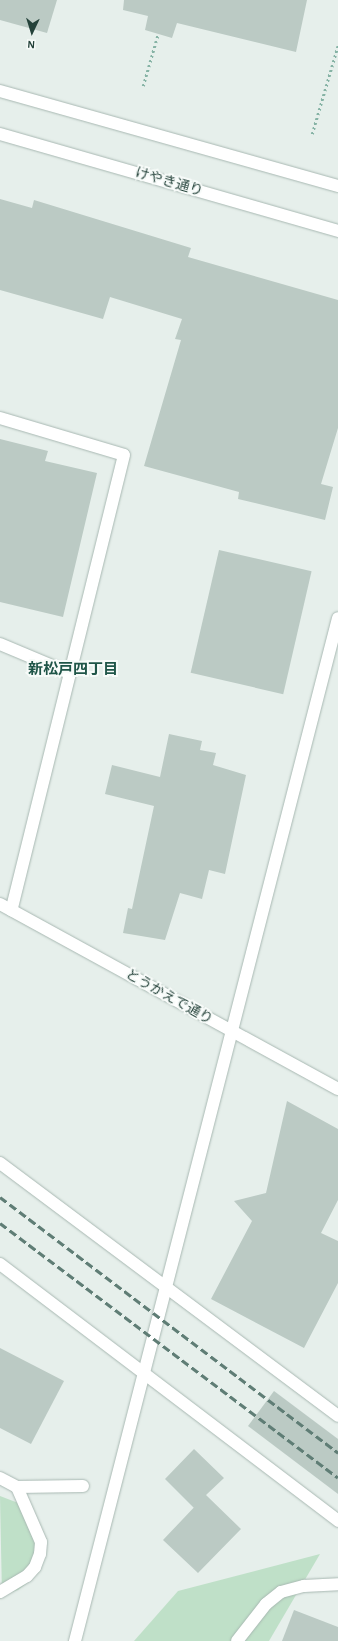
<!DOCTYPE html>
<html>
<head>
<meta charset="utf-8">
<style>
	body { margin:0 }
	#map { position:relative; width:338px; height:1641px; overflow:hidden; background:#e6efeb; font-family:"Alegreya Sans","Noto Sans JP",sans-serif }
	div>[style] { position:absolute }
	.green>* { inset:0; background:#bfe0c8 }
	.building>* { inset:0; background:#bbcac4; transform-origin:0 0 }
	.path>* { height:2.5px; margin-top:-1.25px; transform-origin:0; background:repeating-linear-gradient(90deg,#86b3a5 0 2px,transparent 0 5px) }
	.roads { filter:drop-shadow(0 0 1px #a8b8b2) drop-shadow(0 0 1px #a8b8b2) }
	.service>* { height:12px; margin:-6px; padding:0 6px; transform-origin:6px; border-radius:6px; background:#fff }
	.minor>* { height:12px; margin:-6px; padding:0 6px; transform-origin:6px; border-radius:6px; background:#fff }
	.tertiary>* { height:12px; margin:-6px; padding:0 6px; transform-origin:6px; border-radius:6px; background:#fff }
	.rail>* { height:3px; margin-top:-1.5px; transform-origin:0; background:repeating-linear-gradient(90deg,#5f7d75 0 8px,transparent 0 12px) }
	span { translate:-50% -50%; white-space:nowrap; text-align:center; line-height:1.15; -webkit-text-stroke:4px #f7fbf9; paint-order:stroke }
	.street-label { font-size:14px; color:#24423a }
	.neighbourhood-label { font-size:15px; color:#1f5548; font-weight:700 }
	.north { position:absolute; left:12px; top:12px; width:40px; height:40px; -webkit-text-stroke:3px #f7fbf9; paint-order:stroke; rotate:184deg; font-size:11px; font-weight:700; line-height:16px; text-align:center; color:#24423a }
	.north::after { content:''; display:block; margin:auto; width:14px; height:18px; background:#24423a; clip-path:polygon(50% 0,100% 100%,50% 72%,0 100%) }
</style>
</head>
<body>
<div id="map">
	<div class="green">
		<div style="clip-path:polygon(0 1496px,26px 1506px,43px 1534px,31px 1580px,18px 1590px,2px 1595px)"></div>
		<div style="clip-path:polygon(320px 1554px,269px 1641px,134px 1641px,178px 1591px)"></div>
	</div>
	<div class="building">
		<div style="clip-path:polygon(0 0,57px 0,47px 33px,0 20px)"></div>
		<div style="clip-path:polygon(124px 0,307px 0,296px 52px,177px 23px,172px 38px,145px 30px,148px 16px,123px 10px)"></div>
		<div style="clip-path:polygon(0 199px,32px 208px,34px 200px,191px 248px,188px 257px,338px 300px,338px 428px,321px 484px,333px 487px,325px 520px,238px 499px,239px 492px,144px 466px,181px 340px,175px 339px,182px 319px,110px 297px,103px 319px,0 290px)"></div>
		<div style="clip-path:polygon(0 439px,48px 451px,45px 461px,97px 473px,63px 617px,0 602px)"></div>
		<div style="left:219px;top:550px;width:95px;height:126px;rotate:13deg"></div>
		<div style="clip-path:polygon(169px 734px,202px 741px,200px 750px,216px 753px,213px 765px,246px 775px,225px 874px,209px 870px,202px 899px,180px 893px,165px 940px,123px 933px,128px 908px,132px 909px,154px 806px,105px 794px,112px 765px,160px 777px)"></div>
		<div style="clip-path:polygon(287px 1101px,338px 1129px,338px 1200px,321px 1233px,338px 1241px,338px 1283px,304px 1348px,211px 1299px,252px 1221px,234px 1201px,266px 1193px)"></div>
		<div style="clip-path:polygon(0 1348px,64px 1381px,31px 1444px,0 1428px)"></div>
		<div style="clip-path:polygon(274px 1391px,338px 1439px,338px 1494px,248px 1426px)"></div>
		<div style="clip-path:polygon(194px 1449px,224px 1478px,206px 1495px,241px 1529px,198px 1573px,163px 1540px,201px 1500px,194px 1508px,165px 1479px)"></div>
		<div style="clip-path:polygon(294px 1610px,338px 1627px,338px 1641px,282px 1641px)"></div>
	</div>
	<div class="path">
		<div style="left:143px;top:86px;width:54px;rotate:-73.9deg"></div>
		<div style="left:312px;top:134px;width:93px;rotate:-73.7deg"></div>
	</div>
	<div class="roads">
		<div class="service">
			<div style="left:0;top:1478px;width:19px;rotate:28deg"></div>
			<div style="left:17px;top:1487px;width:66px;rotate:-0.9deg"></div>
			<div style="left:0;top:1592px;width:31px;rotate:-31deg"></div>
			<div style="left:27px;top:1576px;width:12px;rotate:-48deg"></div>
			<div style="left:35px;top:1567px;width:14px;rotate:-69deg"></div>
			<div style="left:40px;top:1554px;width:12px;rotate:-85deg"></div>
			<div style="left:41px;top:1542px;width:60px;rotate:-113.6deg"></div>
			<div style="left:237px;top:1641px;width:47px;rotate:-51.9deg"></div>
			<div style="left:266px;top:1604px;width:19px;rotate:-39deg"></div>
			<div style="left:281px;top:1592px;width:24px;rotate:-15deg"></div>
			<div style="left:304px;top:1586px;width:34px;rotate:-3deg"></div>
		</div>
		<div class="minor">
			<div style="left:0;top:418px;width:129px;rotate:16.6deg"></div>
			<div style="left:124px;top:455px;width:469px;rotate:103.9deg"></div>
			<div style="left:0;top:644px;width:75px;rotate:22.8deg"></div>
			<div style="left:0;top:1163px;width:422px;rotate:36.8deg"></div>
			<div style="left:0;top:1264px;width:425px;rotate:37.2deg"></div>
		</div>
		<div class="tertiary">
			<div style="left:0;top:91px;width:351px;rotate:15.7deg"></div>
			<div style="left:0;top:134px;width:352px;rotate:16deg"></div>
			<div style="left:0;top:904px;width:385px;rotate:28.7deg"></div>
			<div style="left:75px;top:1641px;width:1056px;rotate:-75.58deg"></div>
		</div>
	</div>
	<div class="rail">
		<div style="left:0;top:1197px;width:424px;rotate:37.1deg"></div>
		<div style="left:0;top:1223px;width:423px;rotate:37deg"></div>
	</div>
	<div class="street-label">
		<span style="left:169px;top:182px;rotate:16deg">けやき通り</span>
		<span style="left:169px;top:997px;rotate:29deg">とうかえで通り</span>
	</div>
	<div class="neighbourhood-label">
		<span style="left:73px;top:670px">新松戸四丁目</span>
	</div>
	<div class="north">N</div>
</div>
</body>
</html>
